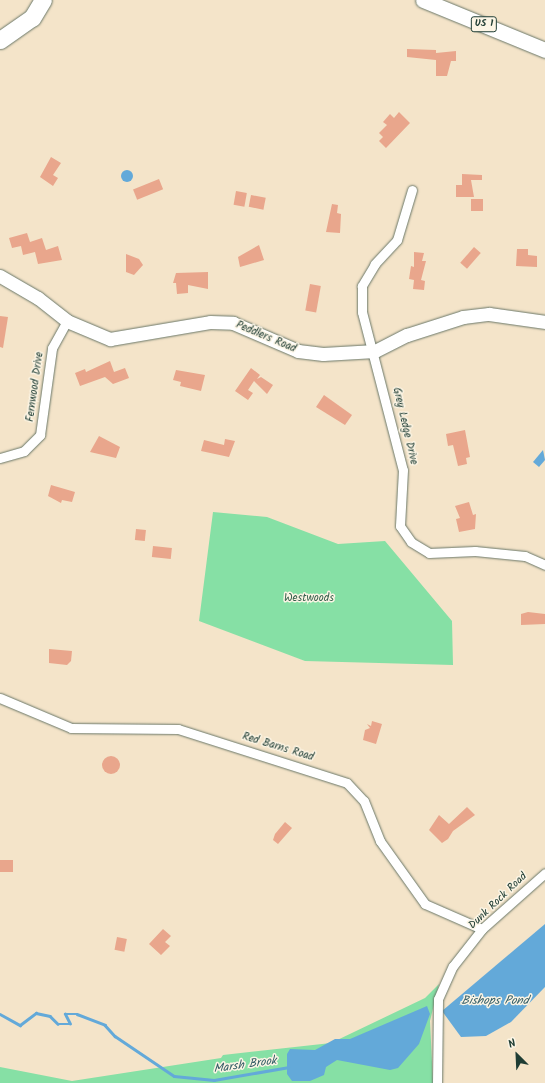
<!DOCTYPE html>
<html>
<head>
<meta charset="utf-8">
<style>
	body { margin:0 }
	#map { position:relative; width:545px; height:1083px; overflow:hidden; background:#f4e4c9; font-family:Kalam,sans-serif }
	div>[style] { position:absolute }
	.green>* { inset:0; background:#86e0a5 }
	.water>* { inset:0; background:#63a9d9 }
	.round { border-radius:50% }
	.stream>* { height:2.5px; margin:-1.25px; padding:0 1.25px; transform-origin:1.25px; border-radius:1.25px; background:#63a9d9 }
	.building>* { inset:0; background:#e9a68c; transform-origin:0 0 }
	.roads { filter:drop-shadow(0 0 1px #6a7768) drop-shadow(0 0 1px #6a7768) }
	.street>* { height:9px; margin:-4.5px; padding:0 4.5px; transform-origin:4.5px; border-radius:4.5px; background:#fff }
	.secondary>* { height:13px; margin:-6.5px; padding:0 6.5px; transform-origin:6.5px; border-radius:6.5px; background:#fff }
	.primary>* { height:15px; margin:-7.5px; padding:0 7.5px; transform-origin:7.5px; border-radius:7.5px; background:#fff }
	.highway>* { height:17px; margin:-8.5px; padding:0 8.5px; transform-origin:8.5px; border-radius:8.5px; background:#fff }
	span { translate:-50% -50%; white-space:nowrap; text-align:center; line-height:1.15; -webkit-text-stroke:3px #fcf5e5; paint-order:stroke }
	.shield-label span { padding:1px 3px; background:#fcf5e5; border:1px solid; border-radius:3px; -webkit-text-stroke-width:0 }
	.shield-label { font-size:10px; color:#1f3d34; font-weight:700 }
	.street-label { font-size:11px; color:#1f3d34 }
	.park-label { font-size:11px; color:#345e4b }
	.water-label { font-size:12px; color:#335d66; font-style:italic }
	.north { position:absolute; left:497px; top:1035px; width:40px; height:40px; -webkit-text-stroke:3px #fcf5e5; paint-order:stroke; rotate:336deg; font-size:11px; font-weight:700; line-height:16px; text-align:center; color:#1f3d34 }
	.north::after { content:''; display:block; margin:auto; width:14px; height:18px; background:#1f3d34; clip-path:polygon(50% 0,100% 100%,50% 72%,0 100%) }
</style>
</head>
<body>
<div id="map">
	<div class="green">
		<div style="clip-path:polygon(213px 512px,267px 517px,338px 544px,385px 541px,452px 621px,453px 665px,305px 661px,199px 621px)"></div>
		<div style="clip-path:polygon(439px 984px,430px 1021px,433px 1083px,0 1083px,0 1067px,72px 1081px,221px 1058px,223px 1055px,331px 1043px,425px 998px)"></div>
	</div>
	<div class="water">
		<div class="round" style="left:121px;top:170px;width:12px;height:12px"></div>
		<div style="clip-path:polygon(543px 450px,545px 460px,539px 467px,533px 462px)"></div>
		<div style="clip-path:polygon(545px 924px,545px 987px,511px 1022px,486px 1036px,461px 1037px,442px 1011px)"></div>
		<div style="clip-path:polygon(427px 1006px,430px 1014px,419px 1044px,398px 1068px,390px 1070px,337px 1060px,326px 1067px,324px 1075px,310px 1081px,292px 1081px,287px 1074px,287px 1054px,290px 1049px,315px 1050px,335px 1039px,350px 1039px)"></div>
	</div>
	<div class="stream">
		<div style="left:0;top:1014px;width:23px;rotate:29deg"></div>
		<div style="left:20px;top:1025px;width:20px;rotate:-37deg"></div>
		<div style="left:36px;top:1013px;width:14px;rotate:12deg"></div>
		<div style="left:50px;top:1016px;width:11px;rotate:45deg"></div>
		<div style="left:58px;top:1024px;width:12px"></div>
		<div style="left:70px;top:1024px;width:11px;rotate:-117deg"></div>
		<div style="left:65px;top:1014px;width:12px"></div>
		<div style="left:77px;top:1014px;width:30px;rotate:21deg"></div>
		<div style="left:105px;top:1025px;width:15px;rotate:48deg"></div>
		<div style="left:115px;top:1036px;width:71px;rotate:34.1deg"></div>
		<div style="left:174px;top:1076px;width:40px;rotate:5.7deg"></div>
		<div style="left:214px;top:1080px;width:76px;rotate:-9.8deg"></div>
	</div>
	<div class="building">
		<div style="clip-path:polygon(407px 49px,436px 50px,436px 53px,456px 51px,456px 61px,451px 61px,447px 76px,436px 76px,436px 60px,407px 57px)"></div>
		<div style="clip-path:polygon(399px 112px,410px 123px,386px 148px,379px 141px,383px 137px,379px 133px,387px 125px,383px 122px,390px 114px,394px 118px)"></div>
		<div style="clip-path:polygon(51px 157px,61px 163px,53px 175px,58px 178px,53px 186px,40px 177px)"></div>
		<div style="clip-path:polygon(462px 174px,482px 175px,482px 180px,471px 180px,474px 197px,456px 197px,456px 185px,462px 185px)"></div>
		<div style="left:159px;top:179px;width:11px;height:28px;rotate:68deg"></div>
		<div style="left:236px;top:191px;width:11px;height:14px;rotate:10deg"></div>
		<div style="left:251px;top:195px;width:15px;height:12px;rotate:11deg"></div>
		<div style="left:471px;top:199px;width:12px;height:12px"></div>
		<div style="clip-path:polygon(332px 204px,338px 205px,337px 213px,341px 214px,340px 233px,326px 232px)"></div>
		<div style="clip-path:polygon(27px 233px,30px 242px,42px 238px,46px 250px,58px 246px,62px 260px,38px 264px,35px 252px,23px 255px,21px 246px,12px 248px,9px 238px)"></div>
		<div style="clip-path:polygon(259px 245px,264px 260px,240px 267px,238px 257px)"></div>
		<div style="left:474px;top:247px;width:9px;height:21px;rotate:41deg"></div>
		<div style="clip-path:polygon(517px 249px,528px 249px,528px 255px,537px 256px,537px 267px,516px 266px)"></div>
		<div style="clip-path:polygon(414px 252px,424px 253px,422px 261px,426px 261px,421px 280px,425px 281px,424px 290px,413px 289px,414px 280px,409px 279px,411px 266px,414px 267px)"></div>
		<div style="clip-path:polygon(126px 254px,139px 259px,143px 265px,134px 275px,126px 272px)"></div>
		<div style="clip-path:polygon(208px 272px,208px 289px,188px 285px,188px 293px,177px 294px,176px 283px,173px 283px,176px 273px)"></div>
		<div style="left:310px;top:284px;width:11px;height:27px;rotate:10deg"></div>
		<div style="clip-path:polygon(0 316px,8px 317px,3px 348px,0 347px)"></div>
		<div style="clip-path:polygon(110px 361px,114px 372px,125px 368px,129px 378px,113px 384px,105px 377px,80px 386px,75px 373px,85px 369px,86px 372px)"></div>
		<div style="clip-path:polygon(251px 368px,260px 375px,257px 379px,261px 377px,273px 385px,267px 394px,254px 381px,248px 390px,253px 393px,248px 400px,235px 391px)"></div>
		<div style="clip-path:polygon(176px 370px,205px 375px,201px 391px,180px 386px,181px 382px,173px 380px)"></div>
		<div style="clip-path:polygon(324px 395px,352px 415px,345px 425px,316px 407px)"></div>
		<div style="clip-path:polygon(465px 430px,470px 457px,466px 458px,467px 464px,458px 466px,453px 445px,448px 446px,446px 434px)"></div>
		<div style="clip-path:polygon(99px 436px,120px 447px,116px 458px,90px 452px)"></div>
		<div style="clip-path:polygon(225px 439px,235px 441px,229px 457px,201px 451px,204px 440px,224px 445px)"></div>
		<div style="clip-path:polygon(51px 485px,75px 492px,72px 502px,62px 500px,61px 503px,48px 496px)"></div>
		<div style="clip-path:polygon(469px 502px,473px 515px,476px 514px,475px 529px,459px 532px,456px 519px,460px 518px,455px 506px)"></div>
		<div style="left:136px;top:529px;width:10px;height:11px;rotate:6deg"></div>
		<div style="left:153px;top:546px;width:19px;height:11px;rotate:6deg"></div>
		<div style="clip-path:polygon(528px 612px,545px 614px,545px 624px,521px 625px,521px 614px)"></div>
		<div style="clip-path:polygon(49px 649px,72px 651px,71px 661px,67px 665px,49px 663px)"></div>
		<div style="clip-path:polygon(372px 721px,382px 724px,376px 744px,363px 740px,365px 730px,370px 728px,367px 724px,371px 726px)"></div>
		<div class="round" style="left:102px;top:756px;width:18px;height:18px"></div>
		<div style="clip-path:polygon(467px 807px,475px 815px,453px 831px,448px 839px,442px 843px,429px 830px,439px 815px,449px 824px)"></div>
		<div style="clip-path:polygon(285px 822px,292px 828px,278px 844px,273px 840px,275px 834px)"></div>
		<div style="left:0;top:860px;width:13px;height:12px"></div>
		<div style="clip-path:polygon(163px 929px,171px 936px,165px 942px,170px 946px,161px 955px,149px 944px)"></div>
		<div style="left:117px;top:937px;width:10px;height:13px;rotate:11deg"></div>
	</div>
	<div class="roads">
		<div class="street">
			<div style="left:412px;top:190px;width:52px;rotate:106.7deg"></div>
			<div style="left:397px;top:240px;width:33px;rotate:133deg"></div>
			<div style="left:375px;top:264px;width:26px;rotate:121deg"></div>
			<div style="left:362px;top:286px;width:26px;rotate:90deg"></div>
			<div style="left:362px;top:312px;width:163px;rotate:75.5deg"></div>
			<div style="left:403px;top:470px;width:56px;rotate:93.1deg"></div>
			<div style="left:400px;top:526px;width:19px;rotate:55deg"></div>
			<div style="left:411px;top:542px;width:21px;rotate:31deg"></div>
			<div style="left:429px;top:553px;width:46px;rotate:-2.5deg"></div>
			<div style="left:475px;top:551px;width:50px;rotate:5.7deg"></div>
			<div style="left:525px;top:556px;width:22px;rotate:24deg"></div>
			<div style="left:0;top:458px;width:25px;rotate:-16deg"></div>
			<div style="left:24px;top:451px;width:23px;rotate:-45deg"></div>
			<div style="left:40px;top:435px;width:88px;rotate:-82.1deg"></div>
			<div style="left:52px;top:348px;width:31px;rotate:-61deg"></div>
			<div style="left:0;top:698px;width:77px;rotate:22.9deg"></div>
			<div style="left:71px;top:728px;width:107px;rotate:0.5deg"></div>
			<div style="left:178px;top:729px;width:177px;rotate:17.7deg"></div>
			<div style="left:347px;top:783px;width:25px;rotate:47deg"></div>
			<div style="left:364px;top:801px;width:43px;rotate:68.2deg"></div>
			<div style="left:380px;top:841px;width:77px;rotate:54.5deg"></div>
			<div style="left:425px;top:904px;width:62px;rotate:23.7deg"></div>
			<div style="left:437px;top:1083px;width:84px;rotate:-89.3deg"></div>
			<div style="left:438px;top:999px;width:36px;rotate:-66deg"></div>
			<div style="left:453px;top:966px;width:47px;rotate:-51.9deg"></div>
			<div style="left:482px;top:929px;width:84px;rotate:-41.6deg"></div>
		</div>
		<div class="secondary">
			<div style="left:0;top:276px;width:44px;rotate:30.1deg"></div>
			<div style="left:38px;top:298px;width:37px;rotate:38deg"></div>
			<div style="left:67px;top:321px;width:47px;rotate:22.7deg"></div>
			<div style="left:110px;top:339px;width:101px;rotate:-9.6deg"></div>
			<div style="left:210px;top:322px;width:23px;rotate:2deg"></div>
			<div style="left:233px;top:323px;width:71px;rotate:23.3deg"></div>
			<div style="left:298px;top:351px;width:25px;rotate:7deg"></div>
			<div style="left:323px;top:354px;width:52px;rotate:-3.3deg"></div>
			<div style="left:375px;top:351px;width:36px;rotate:-27deg"></div>
			<div style="left:407px;top:335px;width:59px;rotate:-17.8deg"></div>
			<div style="left:463px;top:317px;width:26px;rotate:-7deg"></div>
			<div style="left:489px;top:314px;width:57px;rotate:8.1deg"></div>
		</div>
		<div class="primary">
			<div style="left:423px;top:0;width:132px;rotate:22.3deg"></div>
		</div>
		<div class="highway">
			<div style="left:0;top:40px;width:39px;rotate:-35deg"></div>
			<div style="left:32px;top:18px;width:21px;rotate:-59deg"></div>
		</div>
	</div>
	<div class="shield-label">
		<span style="left:484px;top:24px">US 1</span>
	</div>
	<div class="street-label">
		<span style="left:266px;top:337px;rotate:23deg">Peddlers Road</span>
		<span style="left:35px;top:387px;rotate:-82deg">Fernwood Drive</span>
		<span style="left:405px;top:426px;rotate:77deg">Grey Ledge Drive</span>
		<span style="left:278px;top:747px;rotate:17deg">Red Barns Road</span>
		<span style="left:498px;top:901px;rotate:-44deg">Dunk Rock Road</span>
	</div>
	<div class="park-label">
		<span style="left:309px;top:598px">Westwoods</span>
	</div>
	<div class="water-label">
		<span style="left:495px;top:1001px">Bishops Pond</span>
		<span style="left:245px;top:1065px;rotate:-8deg">Marsh Brook</span>
	</div>
	<div class="north">N</div>
</div>
</body>
</html>
